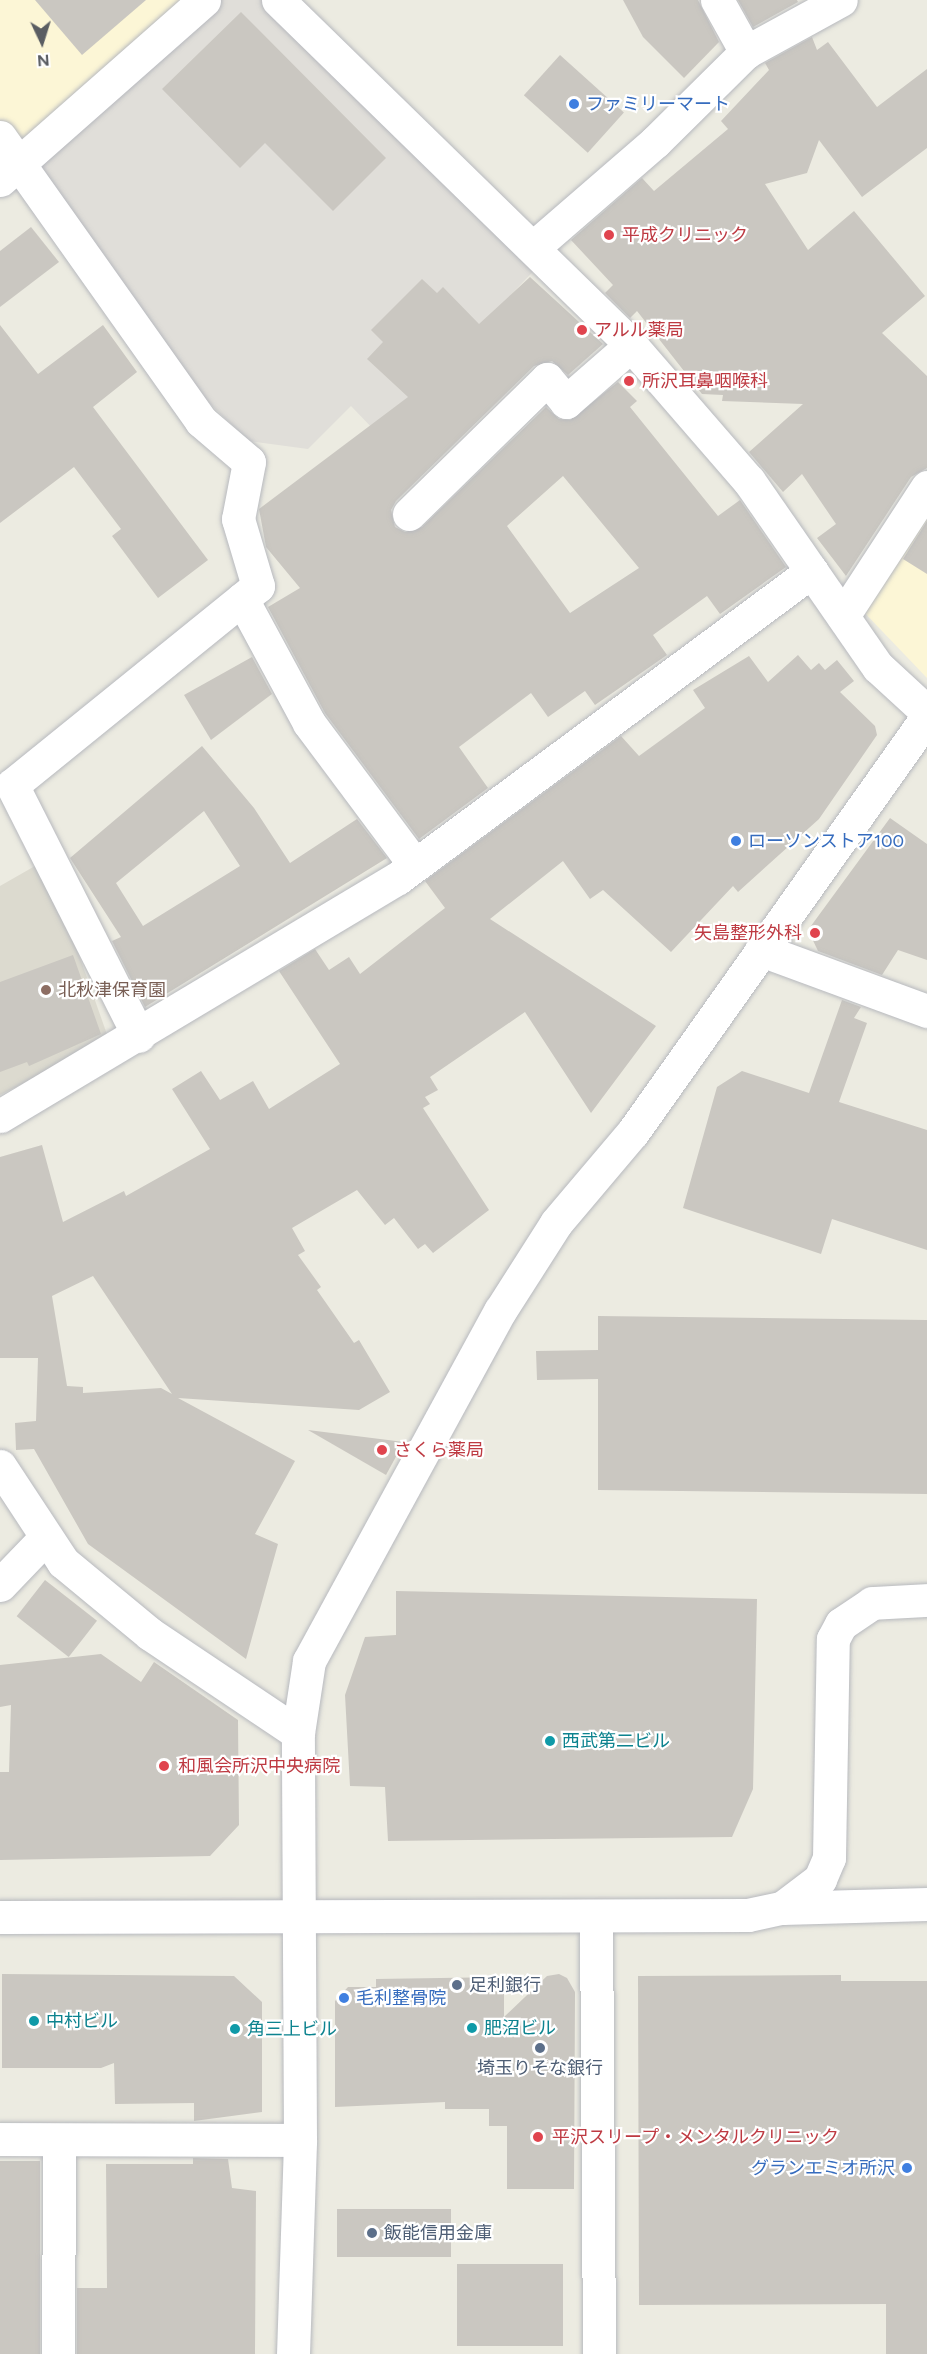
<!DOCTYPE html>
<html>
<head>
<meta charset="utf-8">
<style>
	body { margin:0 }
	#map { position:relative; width:927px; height:2354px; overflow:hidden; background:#ecebe1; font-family:Figtree,"Noto Sans JP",sans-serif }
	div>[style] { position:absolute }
	.commercial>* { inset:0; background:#fcf6d6 }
	.industrial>* { inset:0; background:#e0ded9 }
	.education>* { inset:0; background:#dcdacf }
	.building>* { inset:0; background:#cac7c1; transform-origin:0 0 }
	.roads { filter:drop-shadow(0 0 2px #b7b9be) drop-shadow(0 0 2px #b7b9be) }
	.minor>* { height:33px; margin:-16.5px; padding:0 16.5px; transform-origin:16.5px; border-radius:16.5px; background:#fff }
	.tertiary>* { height:33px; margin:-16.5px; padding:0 16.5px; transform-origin:16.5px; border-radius:16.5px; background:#fff }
	.dots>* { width:16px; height:16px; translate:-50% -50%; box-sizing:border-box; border:3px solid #fff; border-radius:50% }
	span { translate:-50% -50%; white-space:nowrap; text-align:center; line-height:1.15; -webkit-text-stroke:4.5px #fff; paint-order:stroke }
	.shop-label { font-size:18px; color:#366cbe }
	.left { translate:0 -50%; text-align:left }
	.right { translate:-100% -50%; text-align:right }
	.health-label { font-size:18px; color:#be3a42 }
	.education-label { font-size:18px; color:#785e54 }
	.culture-label { font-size:18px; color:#0d838f }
	.service-label { font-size:18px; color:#4e5e75 }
	.north { position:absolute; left:12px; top:12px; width:60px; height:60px; -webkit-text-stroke:4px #fff; paint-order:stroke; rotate:176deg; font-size:16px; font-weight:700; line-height:24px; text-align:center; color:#5a5d62 }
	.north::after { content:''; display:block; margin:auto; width:21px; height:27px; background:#5a5d62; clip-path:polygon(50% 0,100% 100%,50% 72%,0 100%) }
</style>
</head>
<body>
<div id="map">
	<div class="commercial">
		<div style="clip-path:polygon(0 0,204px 0,19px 163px,0 137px)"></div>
		<div style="clip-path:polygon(927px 508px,927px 678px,860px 608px)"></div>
	</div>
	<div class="industrial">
		<div style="clip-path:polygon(204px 0,278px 0,547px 257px,378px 434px,351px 406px,308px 449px,249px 441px,204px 398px,25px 158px)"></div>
	</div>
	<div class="education">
		<div style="clip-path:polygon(35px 866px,74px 941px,109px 1040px,0 1095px,0 886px)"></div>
	</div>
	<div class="building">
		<div style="clip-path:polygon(35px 0,146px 0,82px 55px)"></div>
		<div style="clip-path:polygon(623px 0,698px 0,719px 42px,684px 78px,643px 37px)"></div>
		<div style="clip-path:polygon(738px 0,797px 0,798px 2px,753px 27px)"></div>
		<div style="clip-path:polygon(241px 12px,386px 158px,333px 211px,265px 143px,240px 168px,162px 89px)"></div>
		<div style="clip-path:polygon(812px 37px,817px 50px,828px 42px,877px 107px,927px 69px,927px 148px,862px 197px,819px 140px,807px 173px,765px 184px,808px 250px,854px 211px,925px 296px,882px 333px,927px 376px,927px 468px,911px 477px,846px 576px,817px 538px,836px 524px,802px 474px,783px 492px,749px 452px,803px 404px,722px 401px,723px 395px,702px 394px,637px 311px,630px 318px,605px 293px,613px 285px,571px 240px,642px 178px,654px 191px,728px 129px,721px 121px,769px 70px,765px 63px)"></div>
		<div style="left:560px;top:55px;width:86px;height:54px;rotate:42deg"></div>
		<div style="clip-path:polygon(31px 227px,59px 262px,0 307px,0 251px)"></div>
		<div style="clip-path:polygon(evenodd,530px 277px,603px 344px,568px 375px,552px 361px,534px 366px,396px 501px,391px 510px,395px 527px,405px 532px,422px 527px,546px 407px,559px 419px,570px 420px,618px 382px,637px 401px,630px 407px,718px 516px,740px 500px,786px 567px,720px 614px,707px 596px,653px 635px,667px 655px,595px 705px,585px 691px,548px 717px,531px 693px,459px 747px,488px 788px,419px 839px,325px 713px,268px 607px,300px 588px,266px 547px,259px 509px,408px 397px,367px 359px,383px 342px,371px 330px,422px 279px,437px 293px,443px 287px,479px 324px,530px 277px,563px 476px,639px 568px,570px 613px,507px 526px,563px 476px)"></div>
		<div style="clip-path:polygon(0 325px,38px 374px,103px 325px,137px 372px,93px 407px,208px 560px,158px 598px,112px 536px,121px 529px,74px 467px,0 523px)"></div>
		<div style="clip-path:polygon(927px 521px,927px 574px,903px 559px)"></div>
		<div style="clip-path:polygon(evenodd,798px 655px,811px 670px,819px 663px,825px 670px,837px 660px,854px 681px,840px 692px,875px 726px,877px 735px,819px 819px,738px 892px,733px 886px,671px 952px,603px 890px,590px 899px,563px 861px,490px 919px,656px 1026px,591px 1113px,525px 1012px,430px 1077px,438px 1090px,425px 1097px,430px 1104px,423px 1108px,489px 1210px,433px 1253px,425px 1244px,418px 1249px,394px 1218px,385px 1225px,357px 1190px,292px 1228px,305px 1251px,298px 1255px,321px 1287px,317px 1290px,354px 1343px,359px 1340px,390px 1392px,359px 1410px,178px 1398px,295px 1461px,255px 1534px,278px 1544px,246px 1659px,88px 1544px,34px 1449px,16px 1450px,15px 1423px,36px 1421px,38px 1358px,0 1358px,0 1157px,42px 1145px,63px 1222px,124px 1191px,126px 1196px,210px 1149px,172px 1089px,201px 1071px,220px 1100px,253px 1081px,269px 1109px,340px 1064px,279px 971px,315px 949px,329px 970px,349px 957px,360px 974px,445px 908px,425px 881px,621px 736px,639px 756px,705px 708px,693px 690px,749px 656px,768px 682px,798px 655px,93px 1276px,172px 1394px,161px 1388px,83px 1393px,83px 1387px,67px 1386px,52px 1296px,93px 1276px)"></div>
		<div style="clip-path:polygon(252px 657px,272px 694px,211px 740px,184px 695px)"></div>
		<div style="clip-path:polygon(evenodd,202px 746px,254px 808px,290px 863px,357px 819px,387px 858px,145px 1007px,112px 941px,121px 937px,70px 858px,202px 746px,204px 811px,240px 866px,143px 926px,116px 883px,204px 811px)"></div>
		<div style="clip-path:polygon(890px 818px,927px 844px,927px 960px,898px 950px,882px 975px,818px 951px,808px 930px)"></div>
		<div style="clip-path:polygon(73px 955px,101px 1034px,29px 1066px,27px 1062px,0 1072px,0 982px)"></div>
		<div style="clip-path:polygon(842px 1000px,861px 1007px,854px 1018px,867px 1023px,839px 1102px,927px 1130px,927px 1250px,832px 1219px,821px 1254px,683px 1208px,717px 1087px,742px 1071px,809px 1093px)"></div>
		<div style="clip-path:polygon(598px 1316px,927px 1320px,927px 1494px,598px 1490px,598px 1379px,537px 1380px,536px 1351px,598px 1350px)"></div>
		<div style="clip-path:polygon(308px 1430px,404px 1442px,386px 1475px)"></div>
		<div style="left:45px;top:1580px;width:66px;height:46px;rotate:38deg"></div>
		<div style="clip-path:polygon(396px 1591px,757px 1599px,753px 1789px,732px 1837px,388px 1841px,385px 1787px,350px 1786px,345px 1695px,365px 1637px,396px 1635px)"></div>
		<div style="clip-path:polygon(101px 1654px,141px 1682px,154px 1662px,238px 1720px,239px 1825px,210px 1856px,0 1860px,0 1772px,9px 1772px,11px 1705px,0 1707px,0 1665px)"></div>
		<div style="clip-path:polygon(2px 1974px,234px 1976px,262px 2002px,262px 2112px,194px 2121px,194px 2103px,115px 2104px,114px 2063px,101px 2068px,2px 2068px)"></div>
		<div style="clip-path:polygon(559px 1974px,567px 1978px,575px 1992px,574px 2189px,507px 2189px,507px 2126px,489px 2126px,489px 2109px,445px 2109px,445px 2102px,335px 2107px,335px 2001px,348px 1987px,376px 1987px,376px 1979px,504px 1977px,504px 2017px,547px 1976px)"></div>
		<div style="clip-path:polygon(841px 1975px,841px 1981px,927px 1981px,927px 2354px,886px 2354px,886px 2304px,639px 2305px,638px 1976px)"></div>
		<div style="clip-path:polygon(193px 2158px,228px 2159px,232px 2188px,256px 2191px,255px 2354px,77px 2354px,77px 2288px,107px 2288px,106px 2164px,193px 2164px)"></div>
		<div style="left:0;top:2161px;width:40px;height:193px"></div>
		<div style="left:337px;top:2209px;width:114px;height:48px"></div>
		<div style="left:563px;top:2264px;width:82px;height:106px;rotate:90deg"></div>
	</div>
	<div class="roads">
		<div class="minor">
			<div style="left:278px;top:0;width:494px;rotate:44.3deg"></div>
			<div style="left:631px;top:345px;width:180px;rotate:49.1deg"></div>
			<div style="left:749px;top:481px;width:226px;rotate:55.3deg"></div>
			<div style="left:878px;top:667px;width:67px;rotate:42.6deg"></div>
			<div style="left:717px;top:0;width:60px;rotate:60.9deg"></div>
			<div style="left:0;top:137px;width:348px;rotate:54.7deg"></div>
			<div style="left:201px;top:421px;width:63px;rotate:40.5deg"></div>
			<div style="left:249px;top:462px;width:58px;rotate:100.9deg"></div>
			<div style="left:238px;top:519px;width:70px;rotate:73.4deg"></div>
			<div style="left:258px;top:586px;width:316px;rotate:141deg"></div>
			<div style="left:12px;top:785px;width:281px;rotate:63.2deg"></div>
			<div style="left:0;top:180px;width:272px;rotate:-41.4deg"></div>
			<div style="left:535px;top:246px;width:159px;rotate:-40.9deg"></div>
			<div style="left:655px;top:142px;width:128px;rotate:-44.7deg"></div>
			<div style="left:746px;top:52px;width:108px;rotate:-28.7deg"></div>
			<div style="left:409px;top:514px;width:193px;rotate:-44.4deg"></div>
			<div style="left:547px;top:379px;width:30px;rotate:50deg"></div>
			<div style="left:566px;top:402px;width:86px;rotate:-41.2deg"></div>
			<div style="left:242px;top:599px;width:141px;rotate:61.6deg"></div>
			<div style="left:309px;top:723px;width:177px;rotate:53.3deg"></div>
			<div style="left:843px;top:616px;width:154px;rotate:-56.9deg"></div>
			<div style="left:761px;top:950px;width:177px;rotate:20.2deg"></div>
			<div style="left:0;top:1116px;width:464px;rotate:-30.9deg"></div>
			<div style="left:398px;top:878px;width:515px;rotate:-36.56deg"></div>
			<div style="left:0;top:1466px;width:115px;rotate:56.7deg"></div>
			<div style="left:63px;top:1562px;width:113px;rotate:39.6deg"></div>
			<div style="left:150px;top:1634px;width:178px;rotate:33.8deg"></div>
			<div style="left:0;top:1585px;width:65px;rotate:-46.2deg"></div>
			<div style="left:596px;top:1917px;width:437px;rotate:89.6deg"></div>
			<div style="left:0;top:2139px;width:300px;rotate:0.2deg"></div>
			<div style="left:58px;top:2354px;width:214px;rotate:-89.7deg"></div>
			<div style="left:293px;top:2354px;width:214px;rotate:-88.1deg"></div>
			<div style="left:300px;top:2140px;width:407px;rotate:-90.3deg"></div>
			<div style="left:298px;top:1733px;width:73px;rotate:-81.3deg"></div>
			<div style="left:309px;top:1661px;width:399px;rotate:-61.4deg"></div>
			<div style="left:500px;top:1311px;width:104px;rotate:-57.5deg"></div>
			<div style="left:556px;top:1223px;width:119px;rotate:-49.8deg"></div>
			<div style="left:633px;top:1132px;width:509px;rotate:-54.68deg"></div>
		</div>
		<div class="tertiary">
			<div style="left:782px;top:1908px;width:48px;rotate:-37.3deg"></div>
			<div style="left:820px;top:1879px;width:23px;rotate:-67deg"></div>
			<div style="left:829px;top:1858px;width:219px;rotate:-89deg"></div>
			<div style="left:833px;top:1639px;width:17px;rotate:-62deg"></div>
			<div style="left:841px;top:1624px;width:37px;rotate:-34deg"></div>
			<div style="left:872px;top:1603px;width:55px;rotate:-3.1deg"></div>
			<div style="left:0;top:1917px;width:748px;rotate:-0.15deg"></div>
			<div style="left:748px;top:1915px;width:35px;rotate:-12deg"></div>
			<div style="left:782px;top:1908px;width:145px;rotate:-1.6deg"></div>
		</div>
	</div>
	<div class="dots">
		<div style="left:574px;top:104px;background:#3f7fe0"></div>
		<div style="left:609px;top:235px;background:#e0444e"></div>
		<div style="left:582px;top:330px;background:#e0444e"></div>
		<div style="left:629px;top:381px;background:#e0444e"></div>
		<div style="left:736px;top:841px;background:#3f7fe0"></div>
		<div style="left:815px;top:933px;background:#e0444e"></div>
		<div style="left:46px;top:990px;background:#8d6e63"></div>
		<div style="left:382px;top:1450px;background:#e0444e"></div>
		<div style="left:550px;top:1741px;background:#0f9aa8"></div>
		<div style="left:164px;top:1766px;background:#e0444e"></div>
		<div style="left:457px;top:1985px;background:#5c6f8a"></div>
		<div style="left:344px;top:1998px;background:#3f7fe0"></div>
		<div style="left:34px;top:2021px;background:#0f9aa8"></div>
		<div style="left:472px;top:2028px;background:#0f9aa8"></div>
		<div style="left:235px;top:2029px;background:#0f9aa8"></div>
		<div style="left:540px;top:2048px;background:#5c6f8a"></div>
		<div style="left:538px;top:2137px;background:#e0444e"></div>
		<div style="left:907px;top:2168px;background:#3f7fe0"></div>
		<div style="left:372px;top:2233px;background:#5c6f8a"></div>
	</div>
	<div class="shop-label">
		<span class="left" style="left:586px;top:104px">ファミリーマート</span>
		<span class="left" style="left:748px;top:841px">ローソンストア100</span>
		<span class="left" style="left:356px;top:1998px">毛利整骨院</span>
		<span class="right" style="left:895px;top:2168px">グランエミオ所沢</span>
	</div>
	<div class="health-label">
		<span class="left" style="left:622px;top:235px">平成クリニック</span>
		<span class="left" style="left:594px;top:330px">アルル薬局</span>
		<span class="left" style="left:642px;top:381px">所沢耳鼻咽喉科</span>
		<span class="right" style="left:802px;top:933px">矢島整形外科</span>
		<span class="left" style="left:394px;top:1450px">さくら薬局</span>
		<span class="left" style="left:178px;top:1766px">和風会所沢中央病院</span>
		<span class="left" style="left:552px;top:2137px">平沢スリープ・メンタルクリニック</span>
	</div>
	<div class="education-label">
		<span class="left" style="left:58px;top:990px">北秋津保育園</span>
	</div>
	<div class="culture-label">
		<span class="left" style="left:562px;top:1741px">西武第二ビル</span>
		<span class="left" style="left:46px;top:2021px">中村ビル</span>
		<span class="left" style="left:484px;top:2028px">肥沼ビル</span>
		<span class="left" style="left:247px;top:2029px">角三上ビル</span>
	</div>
	<div class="service-label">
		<span class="left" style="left:469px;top:1985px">足利銀行</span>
		<span style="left:540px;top:2068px">埼玉りそな銀行</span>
		<span class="left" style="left:384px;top:2233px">飯能信用金庫</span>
	</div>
	<div class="north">N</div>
</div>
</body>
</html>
